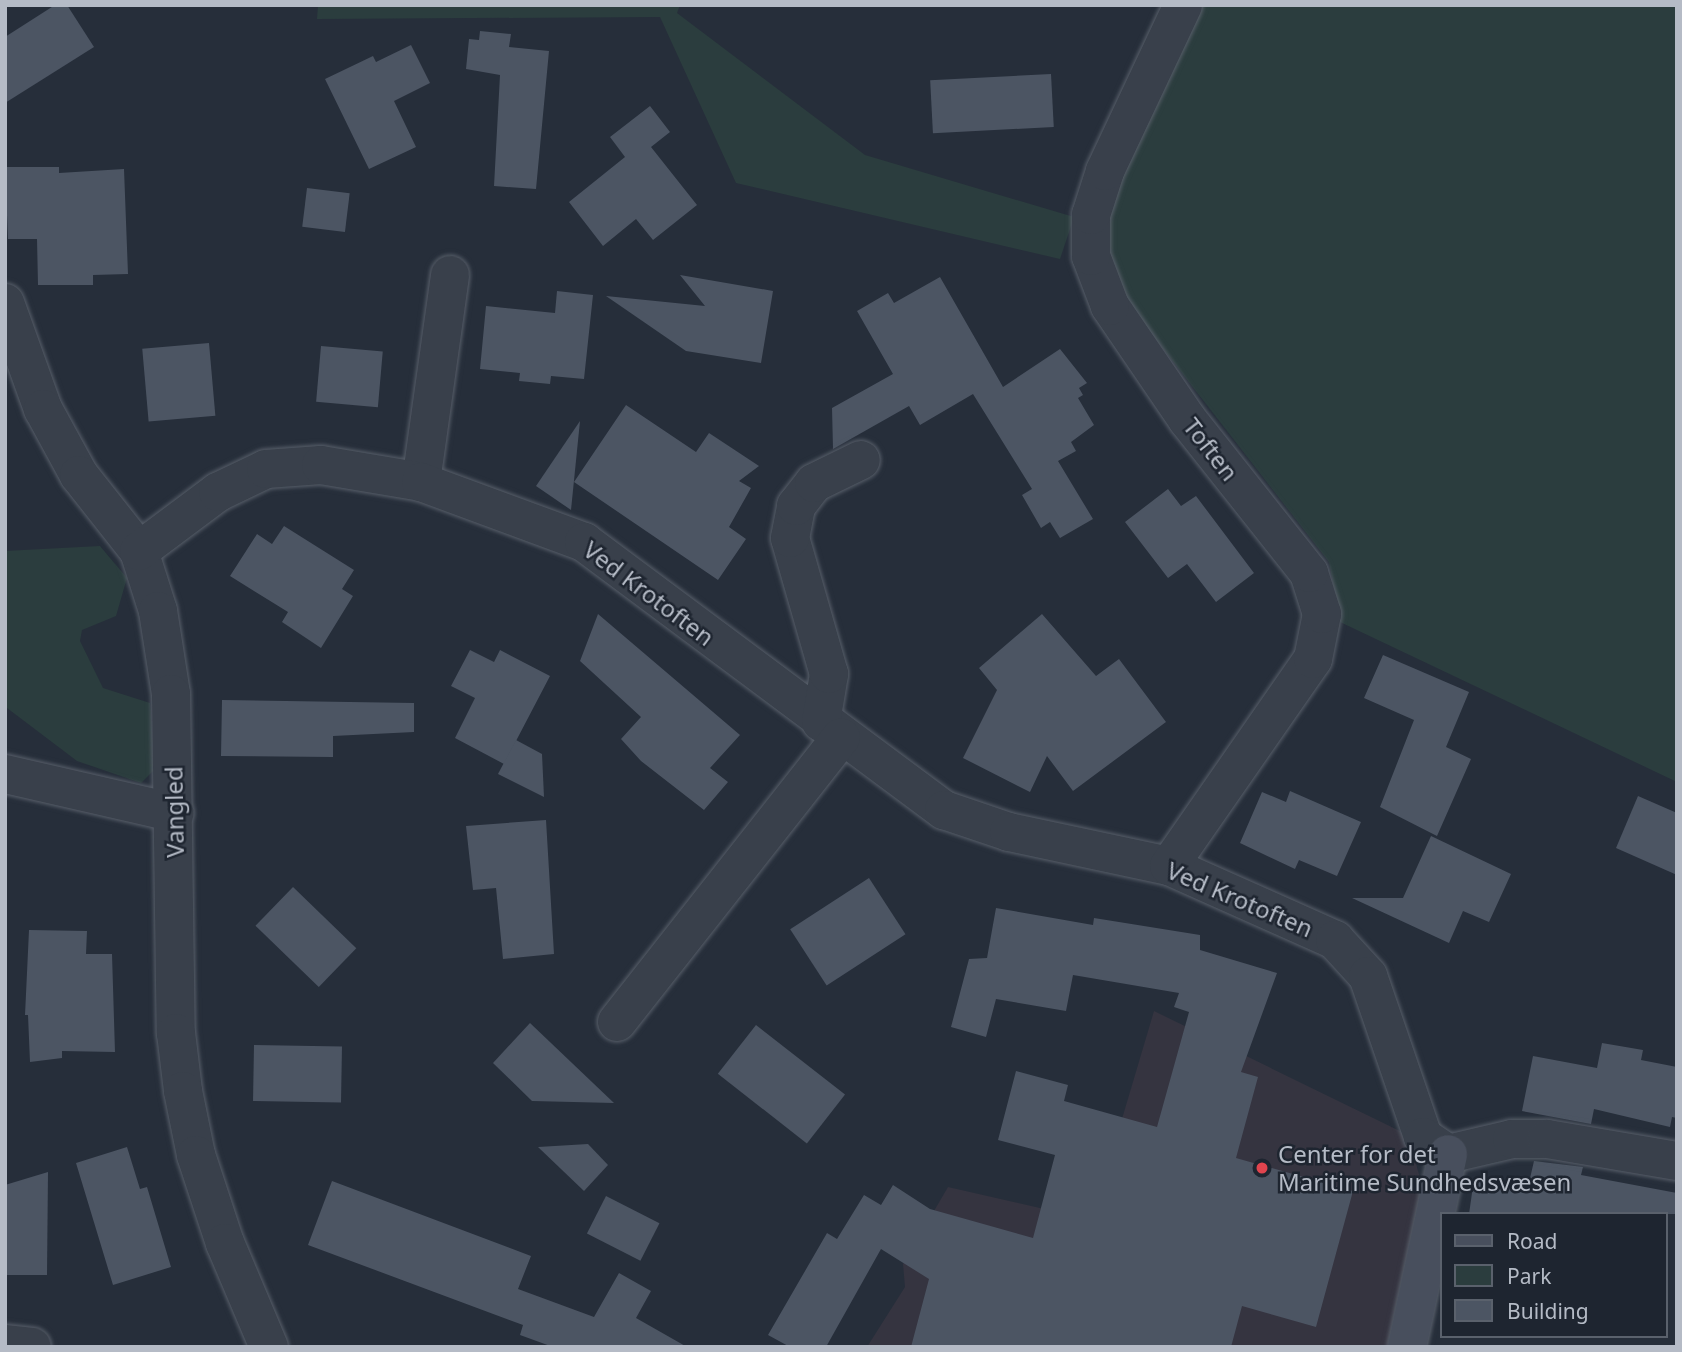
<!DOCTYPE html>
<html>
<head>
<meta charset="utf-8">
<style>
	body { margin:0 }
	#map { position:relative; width:1682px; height:1352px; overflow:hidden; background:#262e3a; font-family:"Noto Sans",sans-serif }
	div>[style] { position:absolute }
	.medical>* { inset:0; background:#353440 }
	.green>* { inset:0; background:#2b3d3e }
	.building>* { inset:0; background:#4c5563; transform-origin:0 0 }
	.roads { filter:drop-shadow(0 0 2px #575e69) drop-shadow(0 0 2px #575e69) }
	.street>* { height:38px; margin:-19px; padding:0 19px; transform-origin:19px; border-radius:19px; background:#39404b }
	.secondary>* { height:38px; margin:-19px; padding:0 19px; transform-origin:19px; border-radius:19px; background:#484f5d }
	.dots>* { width:19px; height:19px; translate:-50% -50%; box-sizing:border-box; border:4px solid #1e2530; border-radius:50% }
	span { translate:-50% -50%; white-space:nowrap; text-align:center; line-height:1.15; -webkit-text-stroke:5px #1e2530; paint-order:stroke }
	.street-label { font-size:24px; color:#b5bbc6 }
	.poi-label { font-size:24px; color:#b5bbc6 }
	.left { translate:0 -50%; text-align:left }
	.frame { position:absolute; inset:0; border:7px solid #b5bbc6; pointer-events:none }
	.legend { position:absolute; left:1440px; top:1212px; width:228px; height:126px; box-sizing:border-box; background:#1e2530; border:2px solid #5a616c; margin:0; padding:9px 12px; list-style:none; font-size:21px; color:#b5bbc6 }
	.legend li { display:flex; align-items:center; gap:14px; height:35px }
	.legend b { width:35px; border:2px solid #5a616c }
</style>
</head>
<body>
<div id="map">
	<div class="medical">
		<div style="clip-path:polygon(1154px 1011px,1408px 1135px,1422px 1185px,1387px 1347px,867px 1347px,905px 1287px,903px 1264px,948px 1187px,1092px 1220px)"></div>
	</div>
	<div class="green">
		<div style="clip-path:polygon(318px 5px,680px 5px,677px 13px,865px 155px,1074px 217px,1060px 259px,736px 183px,660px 17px,317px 19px)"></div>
		<div style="clip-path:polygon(1172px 5px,1677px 5px,1677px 782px,1340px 622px,1329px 562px,1076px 237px)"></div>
		<div style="clip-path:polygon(100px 546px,127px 578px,116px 616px,82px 630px,80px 641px,103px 688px,150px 703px,155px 769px,141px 783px,77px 761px,7px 708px,5px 551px)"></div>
	</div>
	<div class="building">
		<div style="clip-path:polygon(55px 5px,67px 5px,94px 47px,5px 103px,5px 37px)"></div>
		<div style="clip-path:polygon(480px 31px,511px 34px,509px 47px,549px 51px,536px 189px,494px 186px,500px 75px,466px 69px,469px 39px,479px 40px)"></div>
		<div style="clip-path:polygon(411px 45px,430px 83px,394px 101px,416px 147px,369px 169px,325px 79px,373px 56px,376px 62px)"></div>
		<div style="left:1051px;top:74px;width:53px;height:121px;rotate:87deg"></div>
		<div style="clip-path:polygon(650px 106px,670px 132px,651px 147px,697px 205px,653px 240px,636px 219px,603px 246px,569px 202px,625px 157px,610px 137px)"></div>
		<div style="clip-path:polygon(5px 167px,59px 167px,59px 173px,124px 169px,128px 274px,93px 275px,93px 285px,38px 285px,37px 239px,8px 239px)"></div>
		<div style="left:307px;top:188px;width:43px;height:39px;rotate:7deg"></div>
		<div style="clip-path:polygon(680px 275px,773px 291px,761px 363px,686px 351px,606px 296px,705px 306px)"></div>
		<div style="clip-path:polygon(940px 277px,1003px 387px,1060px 349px,1087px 383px,1079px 388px,1083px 395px,1078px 398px,1094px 425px,1071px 442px,1076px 451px,1058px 461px,1093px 519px,1060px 538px,1050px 522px,1041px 528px,1022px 495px,1032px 489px,973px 394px,920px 425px,909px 406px,833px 449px,832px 408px,893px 374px,857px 311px,888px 293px,894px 303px)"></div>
		<div style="clip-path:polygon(557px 291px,593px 295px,584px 379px,551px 376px,550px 384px,519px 381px,520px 373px,480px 369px,486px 306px,555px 313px)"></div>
		<div style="left:209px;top:343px;width:73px;height:67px;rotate:85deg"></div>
		<div style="left:321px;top:346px;width:62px;height:56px;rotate:5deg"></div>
		<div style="clip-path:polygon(626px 405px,696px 452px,709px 433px,759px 466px,739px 481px,751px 488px,729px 527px,746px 539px,718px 580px,574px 482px)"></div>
		<div style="clip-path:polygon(580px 421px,571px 510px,536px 486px)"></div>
		<div style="clip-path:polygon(1168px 489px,1181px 506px,1196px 496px,1254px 573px,1216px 602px,1187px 564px,1168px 578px,1125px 522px)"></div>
		<div style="clip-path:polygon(284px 526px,354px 570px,342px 589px,353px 596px,321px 648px,282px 622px,288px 612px,230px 576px,257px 534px,272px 544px)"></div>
		<div style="clip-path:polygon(598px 614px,740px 735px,710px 768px,728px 782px,704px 810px,641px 761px,621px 739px,641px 717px,580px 661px)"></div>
		<div style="clip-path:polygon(1042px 614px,1096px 676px,1119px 659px,1166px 722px,1073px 791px,1047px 756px,1030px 792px,963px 758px,997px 690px,979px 668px)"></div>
		<div style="clip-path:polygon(470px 650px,494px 662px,500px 650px,550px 676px,504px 764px,455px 738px,475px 698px,451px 686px)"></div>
		<div style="clip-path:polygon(1383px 655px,1469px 692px,1446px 747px,1471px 759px,1437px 836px,1380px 807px,1414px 720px,1364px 698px)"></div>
		<div style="clip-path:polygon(222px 700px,414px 703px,414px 732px,333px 736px,333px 757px,221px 756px)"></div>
		<div style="clip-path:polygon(516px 740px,542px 754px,544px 797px,498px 774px)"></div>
		<div style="clip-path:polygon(1290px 791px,1361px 822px,1337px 876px,1299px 860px,1295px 869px,1240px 843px,1262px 792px,1286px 802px)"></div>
		<div style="clip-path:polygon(1638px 796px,1677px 813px,1677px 875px,1616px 848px)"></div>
		<div style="clip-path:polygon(546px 820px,554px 954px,503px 959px,496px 888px,473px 890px,466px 826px)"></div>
		<div style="clip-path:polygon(1431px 836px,1511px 874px,1489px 922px,1463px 911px,1449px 943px,1352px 898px,1403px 898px)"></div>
		<div style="left:869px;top:878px;width:67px;height:94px;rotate:57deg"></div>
		<div style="left:293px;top:887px;width:88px;height:54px;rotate:44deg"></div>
		<div style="clip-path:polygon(996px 908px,1093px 925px,1094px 918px,1200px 935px,1200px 950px,1277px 973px,1241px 1072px,1258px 1077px,1236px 1158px,1353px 1191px,1316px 1327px,1242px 1306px,1231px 1347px,911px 1347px,929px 1279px,881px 1249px,826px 1347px,790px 1347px,768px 1335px,827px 1233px,837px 1239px,864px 1195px,881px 1205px,893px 1185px,930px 1209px,1033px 1238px,1055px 1155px,998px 1140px,1016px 1071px,1068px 1085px,1064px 1101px,1157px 1127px,1189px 1012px,1174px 1007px,1179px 993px,1073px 975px,1066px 1011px,996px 999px,986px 1037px,951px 1027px,969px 959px,987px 958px)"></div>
		<div style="clip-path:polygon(29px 930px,87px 931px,86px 954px,112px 954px,115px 1052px,62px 1051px,62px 1058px,30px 1062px,28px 1015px,25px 1015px)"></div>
		<div style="clip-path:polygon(530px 1023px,614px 1103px,532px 1101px,493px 1063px)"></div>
		<div style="left:756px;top:1025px;width:113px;height:62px;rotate:38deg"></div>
		<div style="clip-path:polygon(1602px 1043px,1643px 1050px,1641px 1060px,1677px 1067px,1677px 1118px,1672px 1117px,1670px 1127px,1594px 1109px,1591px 1124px,1522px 1111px,1533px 1056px,1597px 1068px)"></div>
		<div style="left:254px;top:1045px;width:88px;height:56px;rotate:1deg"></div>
		<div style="clip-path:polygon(588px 1144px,608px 1165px,584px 1191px,538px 1147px)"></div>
		<div style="clip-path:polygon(127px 1147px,140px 1189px,147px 1187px,171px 1267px,113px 1285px,76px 1163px)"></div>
		<div style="clip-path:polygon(1534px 1161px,1583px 1167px,1581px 1175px,1677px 1193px,1677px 1214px,1469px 1214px,1474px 1179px,1528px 1187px)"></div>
		<div style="clip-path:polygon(48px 1172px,47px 1275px,5px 1275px,5px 1185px)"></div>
		<div style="clip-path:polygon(332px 1181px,531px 1256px,518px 1289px,594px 1317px,619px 1273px,651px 1291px,636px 1318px,687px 1347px,553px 1347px,520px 1335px,523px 1325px,308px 1245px)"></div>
		<div style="left:606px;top:1196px;width:60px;height:42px;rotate:27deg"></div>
	</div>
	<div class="roads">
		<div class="street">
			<div style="left:5px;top:303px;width:113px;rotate:70.3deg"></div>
			<div style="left:43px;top:409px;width:75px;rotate:61.4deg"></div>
			<div style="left:79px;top:475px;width:97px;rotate:51.7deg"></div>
			<div style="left:139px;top:551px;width:63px;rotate:72.4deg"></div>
			<div style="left:158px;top:611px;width:84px;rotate:81.1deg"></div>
			<div style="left:171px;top:694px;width:339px;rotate:89.2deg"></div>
			<div style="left:176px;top:1033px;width:58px;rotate:83.1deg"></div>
			<div style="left:183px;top:1091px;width:65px;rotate:78.5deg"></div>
			<div style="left:196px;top:1155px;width:93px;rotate:71.8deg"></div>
			<div style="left:225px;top:1243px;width:113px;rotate:67.1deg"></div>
			<div style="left:421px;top:482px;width:209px;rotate:-82deg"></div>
			<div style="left:139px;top:551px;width:99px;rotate:-36.8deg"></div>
			<div style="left:218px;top:492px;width:53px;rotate:-25.6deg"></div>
			<div style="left:266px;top:469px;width:55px;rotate:-4.2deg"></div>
			<div style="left:321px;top:465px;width:101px;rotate:9.6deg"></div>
			<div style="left:421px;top:482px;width:174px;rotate:20.2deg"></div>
			<div style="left:584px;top:542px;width:449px;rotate:36.7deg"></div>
			<div style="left:944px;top:810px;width:69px;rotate:18.7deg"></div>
			<div style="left:1009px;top:832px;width:164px;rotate:12deg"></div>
			<div style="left:1169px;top:866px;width:182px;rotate:24deg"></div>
			<div style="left:1335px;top:940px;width:49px;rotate:47.5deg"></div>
			<div style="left:1368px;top:976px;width:170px;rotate:71.1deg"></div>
			<div style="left:1423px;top:1137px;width:30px;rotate:34deg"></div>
			<div style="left:1448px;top:1154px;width:66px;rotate:-13.2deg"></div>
			<div style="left:1512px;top:1139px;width:35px"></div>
			<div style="left:1547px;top:1139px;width:132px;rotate:9.6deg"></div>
			<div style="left:821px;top:722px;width:49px;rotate:-80.5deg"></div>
			<div style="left:829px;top:674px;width:141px;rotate:-106deg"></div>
			<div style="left:790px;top:538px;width:33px;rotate:-79deg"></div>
			<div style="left:796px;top:506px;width:29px;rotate:-52deg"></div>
			<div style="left:814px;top:483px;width:52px;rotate:-26.1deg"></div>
			<div style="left:5px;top:774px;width:174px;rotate:12.9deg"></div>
			<div style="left:1169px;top:866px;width:252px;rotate:-55.2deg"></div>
			<div style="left:1313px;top:659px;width:46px;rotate:-78.7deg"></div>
			<div style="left:1322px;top:614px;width:43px;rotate:-107.6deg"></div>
			<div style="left:1309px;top:573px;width:196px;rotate:-128.4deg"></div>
			<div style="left:1187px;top:419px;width:137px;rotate:-124.3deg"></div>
			<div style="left:1110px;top:306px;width:53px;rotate:-110.8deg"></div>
			<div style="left:1091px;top:256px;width:41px;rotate:-90deg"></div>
			<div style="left:1091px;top:215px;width:46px;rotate:-72.3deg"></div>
			<div style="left:1105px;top:171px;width:183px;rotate:-64.8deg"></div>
			<div style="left:617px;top:1022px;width:362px;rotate:-51.8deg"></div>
			<div style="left:5px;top:1344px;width:27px;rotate:6deg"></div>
		</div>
		<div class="secondary">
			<div style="left:1407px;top:1347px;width:197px;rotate:-78deg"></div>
		</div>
	</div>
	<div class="dots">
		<div style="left:1262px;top:1168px;background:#e0444e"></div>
	</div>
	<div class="street-label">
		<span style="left:1211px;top:449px;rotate:52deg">Toften</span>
		<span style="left:649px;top:593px;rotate:37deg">Ved Krotoften</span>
		<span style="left:174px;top:812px;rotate:-91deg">Vangled</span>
		<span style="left:1240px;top:899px;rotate:23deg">Ved Krotoften</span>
	</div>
	<div class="poi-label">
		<span class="left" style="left:1278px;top:1168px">Center for det<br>Maritime Sundhedsvæsen</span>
	</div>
	<div class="frame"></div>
	<ul class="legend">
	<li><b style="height:9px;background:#484f5d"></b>Road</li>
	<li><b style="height:19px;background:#2b3d3e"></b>Park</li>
	<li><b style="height:19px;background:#4c5563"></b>Building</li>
	</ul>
</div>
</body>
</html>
